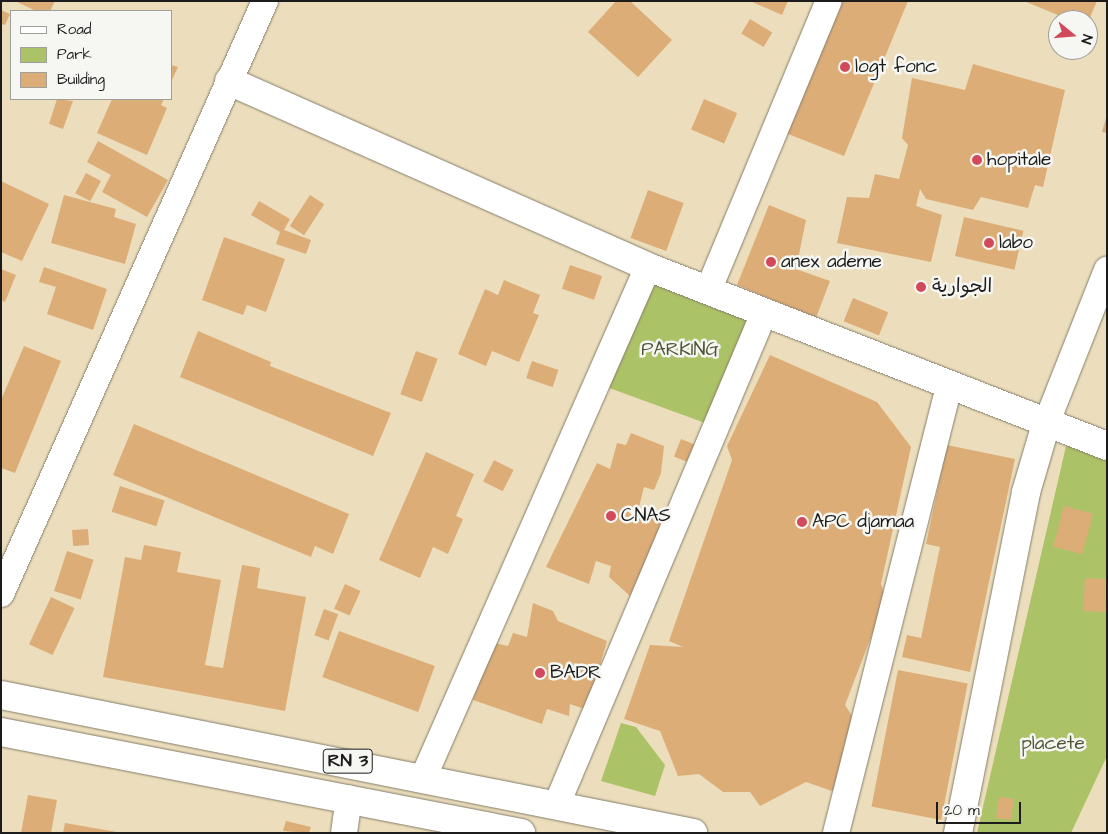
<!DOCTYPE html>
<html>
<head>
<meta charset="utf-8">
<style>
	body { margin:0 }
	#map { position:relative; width:1108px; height:834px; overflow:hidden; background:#ecdebc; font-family:"Architects Daughter","Playpen Sans Arabic",sans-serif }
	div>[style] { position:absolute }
	.green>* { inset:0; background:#acc267; transform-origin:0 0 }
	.building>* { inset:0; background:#ddad78; transform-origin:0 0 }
	.roads { filter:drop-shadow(0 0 1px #847d6c) drop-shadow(0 0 1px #847d6c) }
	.minor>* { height:26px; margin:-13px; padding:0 13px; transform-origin:13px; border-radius:13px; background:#fff }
	.tertiary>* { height:28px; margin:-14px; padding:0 14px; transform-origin:14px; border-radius:14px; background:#fff }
	.primary>* { height:28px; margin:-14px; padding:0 14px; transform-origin:14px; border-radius:14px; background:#fff }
	.dots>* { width:14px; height:14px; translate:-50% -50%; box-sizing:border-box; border:2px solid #f6f6f2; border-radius:50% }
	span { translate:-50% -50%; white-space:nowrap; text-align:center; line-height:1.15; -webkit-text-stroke:5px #f6f6f2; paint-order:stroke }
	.shield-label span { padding:1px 4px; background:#f6f6f2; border:1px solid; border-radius:4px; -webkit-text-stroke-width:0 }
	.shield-label { font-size:18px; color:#1c1c1c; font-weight:700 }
	.poi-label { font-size:19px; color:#1c1c1c }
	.left { translate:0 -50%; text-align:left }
	.park-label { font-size:19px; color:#4e5636 }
	.frame { position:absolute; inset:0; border:2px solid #1c1c1c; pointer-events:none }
	.legend { position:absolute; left:10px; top:10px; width:162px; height:90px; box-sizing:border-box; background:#f6f6f2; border:1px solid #9f9f9c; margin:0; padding:6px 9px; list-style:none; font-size:15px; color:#1c1c1c }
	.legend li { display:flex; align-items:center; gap:10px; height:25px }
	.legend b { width:25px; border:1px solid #9f9f9c }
	.north { position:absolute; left:1048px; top:10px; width:50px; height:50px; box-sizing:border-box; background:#f6f6f2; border:1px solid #9f9f9c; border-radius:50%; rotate:107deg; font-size:14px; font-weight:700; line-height:20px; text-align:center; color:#1c1c1c }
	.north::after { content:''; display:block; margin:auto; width:18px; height:22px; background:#d1495b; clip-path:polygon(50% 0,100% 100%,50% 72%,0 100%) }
	.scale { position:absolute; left:936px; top:802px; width:85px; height:22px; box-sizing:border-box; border:2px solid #1c1c1c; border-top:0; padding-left:6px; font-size:15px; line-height:18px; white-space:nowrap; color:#1c1c1c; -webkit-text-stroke:4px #f6f6f2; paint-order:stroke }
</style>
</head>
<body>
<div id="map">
	<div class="green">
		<div style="left:650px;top:272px;width:118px;height:123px;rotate:20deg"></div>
		<div style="clip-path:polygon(1069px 433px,1107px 448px,1107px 756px,1071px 833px,977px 833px)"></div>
		<div style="clip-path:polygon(621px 723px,636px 727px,665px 765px,655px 796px,601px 781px)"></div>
	</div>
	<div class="building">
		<div style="clip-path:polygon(15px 1px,55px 1px,50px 11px,36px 11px)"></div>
		<div style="clip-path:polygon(616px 1px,630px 1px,672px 40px,638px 77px,588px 32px)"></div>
		<div style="clip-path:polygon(750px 1px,788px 1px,782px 15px)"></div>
		<div style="clip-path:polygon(835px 1px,908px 1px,844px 156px,783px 132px)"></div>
		<div style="clip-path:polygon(1024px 1px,1097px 1px,1089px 20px,1070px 20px)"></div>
		<div style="clip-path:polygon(1px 10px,10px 14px,5px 25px,1px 24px)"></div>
		<div style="left:750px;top:19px;width:26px;height:17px;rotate:31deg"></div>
		<div style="clip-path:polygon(973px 64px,1065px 90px,1043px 187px,1035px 185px,1028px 208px,981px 197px,973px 210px,926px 199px,920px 189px,916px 206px,942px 215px,931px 262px,837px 243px,847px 197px,869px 198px,875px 174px,899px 179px,908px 145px,902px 138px,912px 78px,965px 90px)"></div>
		<div style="clip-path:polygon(171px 65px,178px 67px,171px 82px)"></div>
		<div style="clip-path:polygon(57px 99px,73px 101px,63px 129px,49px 124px)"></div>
		<div style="clip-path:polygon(112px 99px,164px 99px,161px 105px,167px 108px,147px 155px,97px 133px)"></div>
		<div style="left:704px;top:99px;width:36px;height:33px;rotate:23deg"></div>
		<div style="clip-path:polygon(1106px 118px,1107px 118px,1107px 133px,1102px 132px)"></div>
		<div style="clip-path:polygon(98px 141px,168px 180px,147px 217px,102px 192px,111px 175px,87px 162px)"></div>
		<div style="left:86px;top:173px;width:17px;height:23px;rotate:28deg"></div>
		<div style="clip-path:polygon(1px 181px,49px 204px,22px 261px,1px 252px)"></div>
		<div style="left:648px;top:190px;width:38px;height:51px;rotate:20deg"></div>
		<div style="clip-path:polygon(64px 195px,116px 209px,114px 217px,136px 224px,125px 264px,51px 243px)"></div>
		<div style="left:310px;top:195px;width:17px;height:37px;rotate:33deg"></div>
		<div style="clip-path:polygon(259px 201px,290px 219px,284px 230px,311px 240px,306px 254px,276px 244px,280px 232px,251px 215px)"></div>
		<div style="clip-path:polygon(769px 205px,806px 220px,796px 269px,830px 281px,816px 318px,737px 285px)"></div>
		<div style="left:964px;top:217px;width:61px;height:40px;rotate:13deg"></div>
		<div style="clip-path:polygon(224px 237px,285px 259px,266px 312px,247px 305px,243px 315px,202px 300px)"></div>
		<div style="left:570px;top:265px;width:34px;height:25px;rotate:19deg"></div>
		<div style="clip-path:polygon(44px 267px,107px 289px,93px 330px,47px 314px,56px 287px,39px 282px)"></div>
		<div style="clip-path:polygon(1px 269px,16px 275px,5px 302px,1px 300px)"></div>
		<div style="clip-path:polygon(504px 280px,540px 295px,533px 313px,539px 315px,519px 362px,492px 351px,486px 366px,458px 354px,485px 289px,498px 295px)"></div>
		<div style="left:853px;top:298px;width:38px;height:25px;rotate:22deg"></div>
		<div style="clip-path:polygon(198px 331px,271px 362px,270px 366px,391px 413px,373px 456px,180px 377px)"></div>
		<div style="clip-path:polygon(24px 346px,61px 361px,15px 473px,1px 468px,1px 400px)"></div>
		<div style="left:416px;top:351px;width:23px;height:46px;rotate:20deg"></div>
		<div style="clip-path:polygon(770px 355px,877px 402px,911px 447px,881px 584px,886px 598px,845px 705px,856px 722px,835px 792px,806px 782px,760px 806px,750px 792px,723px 792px,699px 774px,678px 776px,660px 731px,624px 719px,650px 645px,683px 647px,669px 641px,732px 460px,727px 446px)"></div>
		<div style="left:532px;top:361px;width:28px;height:18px;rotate:19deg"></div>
		<div style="clip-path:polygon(134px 424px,349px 514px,333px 554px,315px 546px,311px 557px,113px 475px)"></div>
		<div style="clip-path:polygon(631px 433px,664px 446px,661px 473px,654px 490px,644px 487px,638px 511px,664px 521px,630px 596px,609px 577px,611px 566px,596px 561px,589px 584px,546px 567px,597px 463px,610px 469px,617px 443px,626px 445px)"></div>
		<div style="left:681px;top:439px;width:16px;height:19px;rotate:22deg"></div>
		<div style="clip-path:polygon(947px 445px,1015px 459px,970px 672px,902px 657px,907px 635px,921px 638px,940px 547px,926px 544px)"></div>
		<div style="clip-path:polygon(426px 452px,474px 474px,456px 516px,463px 519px,448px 554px,433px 547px,420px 578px,379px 560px)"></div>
		<div style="left:494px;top:460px;width:22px;height:24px;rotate:27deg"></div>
		<div style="left:120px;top:486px;width:47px;height:27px;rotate:18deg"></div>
		<div style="left:1064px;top:506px;width:30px;height:42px;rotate:15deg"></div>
		<div style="left:88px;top:529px;width:16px;height:16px;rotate:86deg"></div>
		<div style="clip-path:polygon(144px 545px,181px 552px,177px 572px,221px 580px,205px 665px,223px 668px,242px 565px,260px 568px,257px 588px,306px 597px,285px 711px,103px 677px,125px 557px,141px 560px)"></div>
		<div style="left:67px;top:551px;width:28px;height:42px;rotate:18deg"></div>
		<div style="left:1085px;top:578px;width:22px;height:33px;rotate:3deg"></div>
		<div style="left:345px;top:584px;width:17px;height:27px;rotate:24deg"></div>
		<div style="left:51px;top:597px;width:26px;height:52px;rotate:25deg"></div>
		<div style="clip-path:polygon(533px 603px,553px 611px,558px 621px,607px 641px,587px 710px,570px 704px,569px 716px,547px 709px,542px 724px,473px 700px,494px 643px,508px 646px,513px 633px,527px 637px)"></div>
		<div style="left:324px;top:609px;width:15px;height:28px;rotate:20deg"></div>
		<div style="left:339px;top:631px;width:102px;height:49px;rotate:20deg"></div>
		<div style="left:898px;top:670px;width:71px;height:139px;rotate:11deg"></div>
		<div style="clip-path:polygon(28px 795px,57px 800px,51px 833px,21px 833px)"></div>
		<div style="left:999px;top:797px;width:15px;height:21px;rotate:8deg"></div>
		<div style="clip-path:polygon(286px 821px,311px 827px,309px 833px,283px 831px)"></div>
		<div style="clip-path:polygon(65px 823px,117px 832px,117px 833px,63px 833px)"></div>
	</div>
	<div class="roads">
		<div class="minor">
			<div style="left:708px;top:291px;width:314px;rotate:-67.4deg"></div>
			<div style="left:1046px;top:424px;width:166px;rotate:-68.4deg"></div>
			<div style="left:1px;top:594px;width:649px;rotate:-66deg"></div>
			<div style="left:424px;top:776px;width:556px;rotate:-66.25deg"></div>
			<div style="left:557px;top:804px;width:533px;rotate:-67.14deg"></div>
			<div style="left:344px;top:833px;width:35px;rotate:-82deg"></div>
			<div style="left:836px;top:833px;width:461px;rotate:-75.8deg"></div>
		</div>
		<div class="tertiary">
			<div style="left:229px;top:81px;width:458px;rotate:23.9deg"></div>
			<div style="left:648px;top:267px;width:493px;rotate:21.3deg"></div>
			<div style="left:958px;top:833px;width:348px;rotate:-78.7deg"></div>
			<div style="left:1026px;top:492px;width:71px;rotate:-73.6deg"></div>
		</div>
		<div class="primary">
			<div style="left:1px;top:695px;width:706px;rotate:11.28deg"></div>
			<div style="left:1px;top:732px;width:530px;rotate:10.99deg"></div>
		</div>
	</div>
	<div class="dots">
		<div style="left:845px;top:67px;background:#d1495b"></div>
		<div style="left:977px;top:160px;background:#d1495b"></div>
		<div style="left:989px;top:243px;background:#d1495b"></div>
		<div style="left:771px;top:262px;background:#d1495b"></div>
		<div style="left:921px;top:287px;background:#d1495b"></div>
		<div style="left:611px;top:516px;background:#d1495b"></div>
		<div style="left:802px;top:522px;background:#d1495b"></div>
		<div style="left:540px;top:673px;background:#d1495b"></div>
	</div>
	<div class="shield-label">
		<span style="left:348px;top:761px">RN 3</span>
	</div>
	<div class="poi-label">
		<span class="left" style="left:855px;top:67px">logt fonc</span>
		<span class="left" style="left:987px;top:160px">hopitale</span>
		<span class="left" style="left:999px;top:243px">labo</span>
		<span class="left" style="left:781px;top:262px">anex ademe</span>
		<span class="left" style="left:932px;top:287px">الجوارية</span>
		<span class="left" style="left:621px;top:516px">CNAS</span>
		<span class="left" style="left:812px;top:522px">APC djamaa</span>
		<span class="left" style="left:550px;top:673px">BADR</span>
	</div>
	<div class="park-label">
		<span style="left:680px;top:350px">PARKING</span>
		<span style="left:1053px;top:744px">placete</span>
	</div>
	<div class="frame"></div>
	<ul class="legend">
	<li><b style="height:6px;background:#fff"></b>Road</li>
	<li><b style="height:14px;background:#acc267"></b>Park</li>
	<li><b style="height:14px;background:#ddad78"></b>Building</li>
	</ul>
	<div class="north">N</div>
	<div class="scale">20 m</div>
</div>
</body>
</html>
